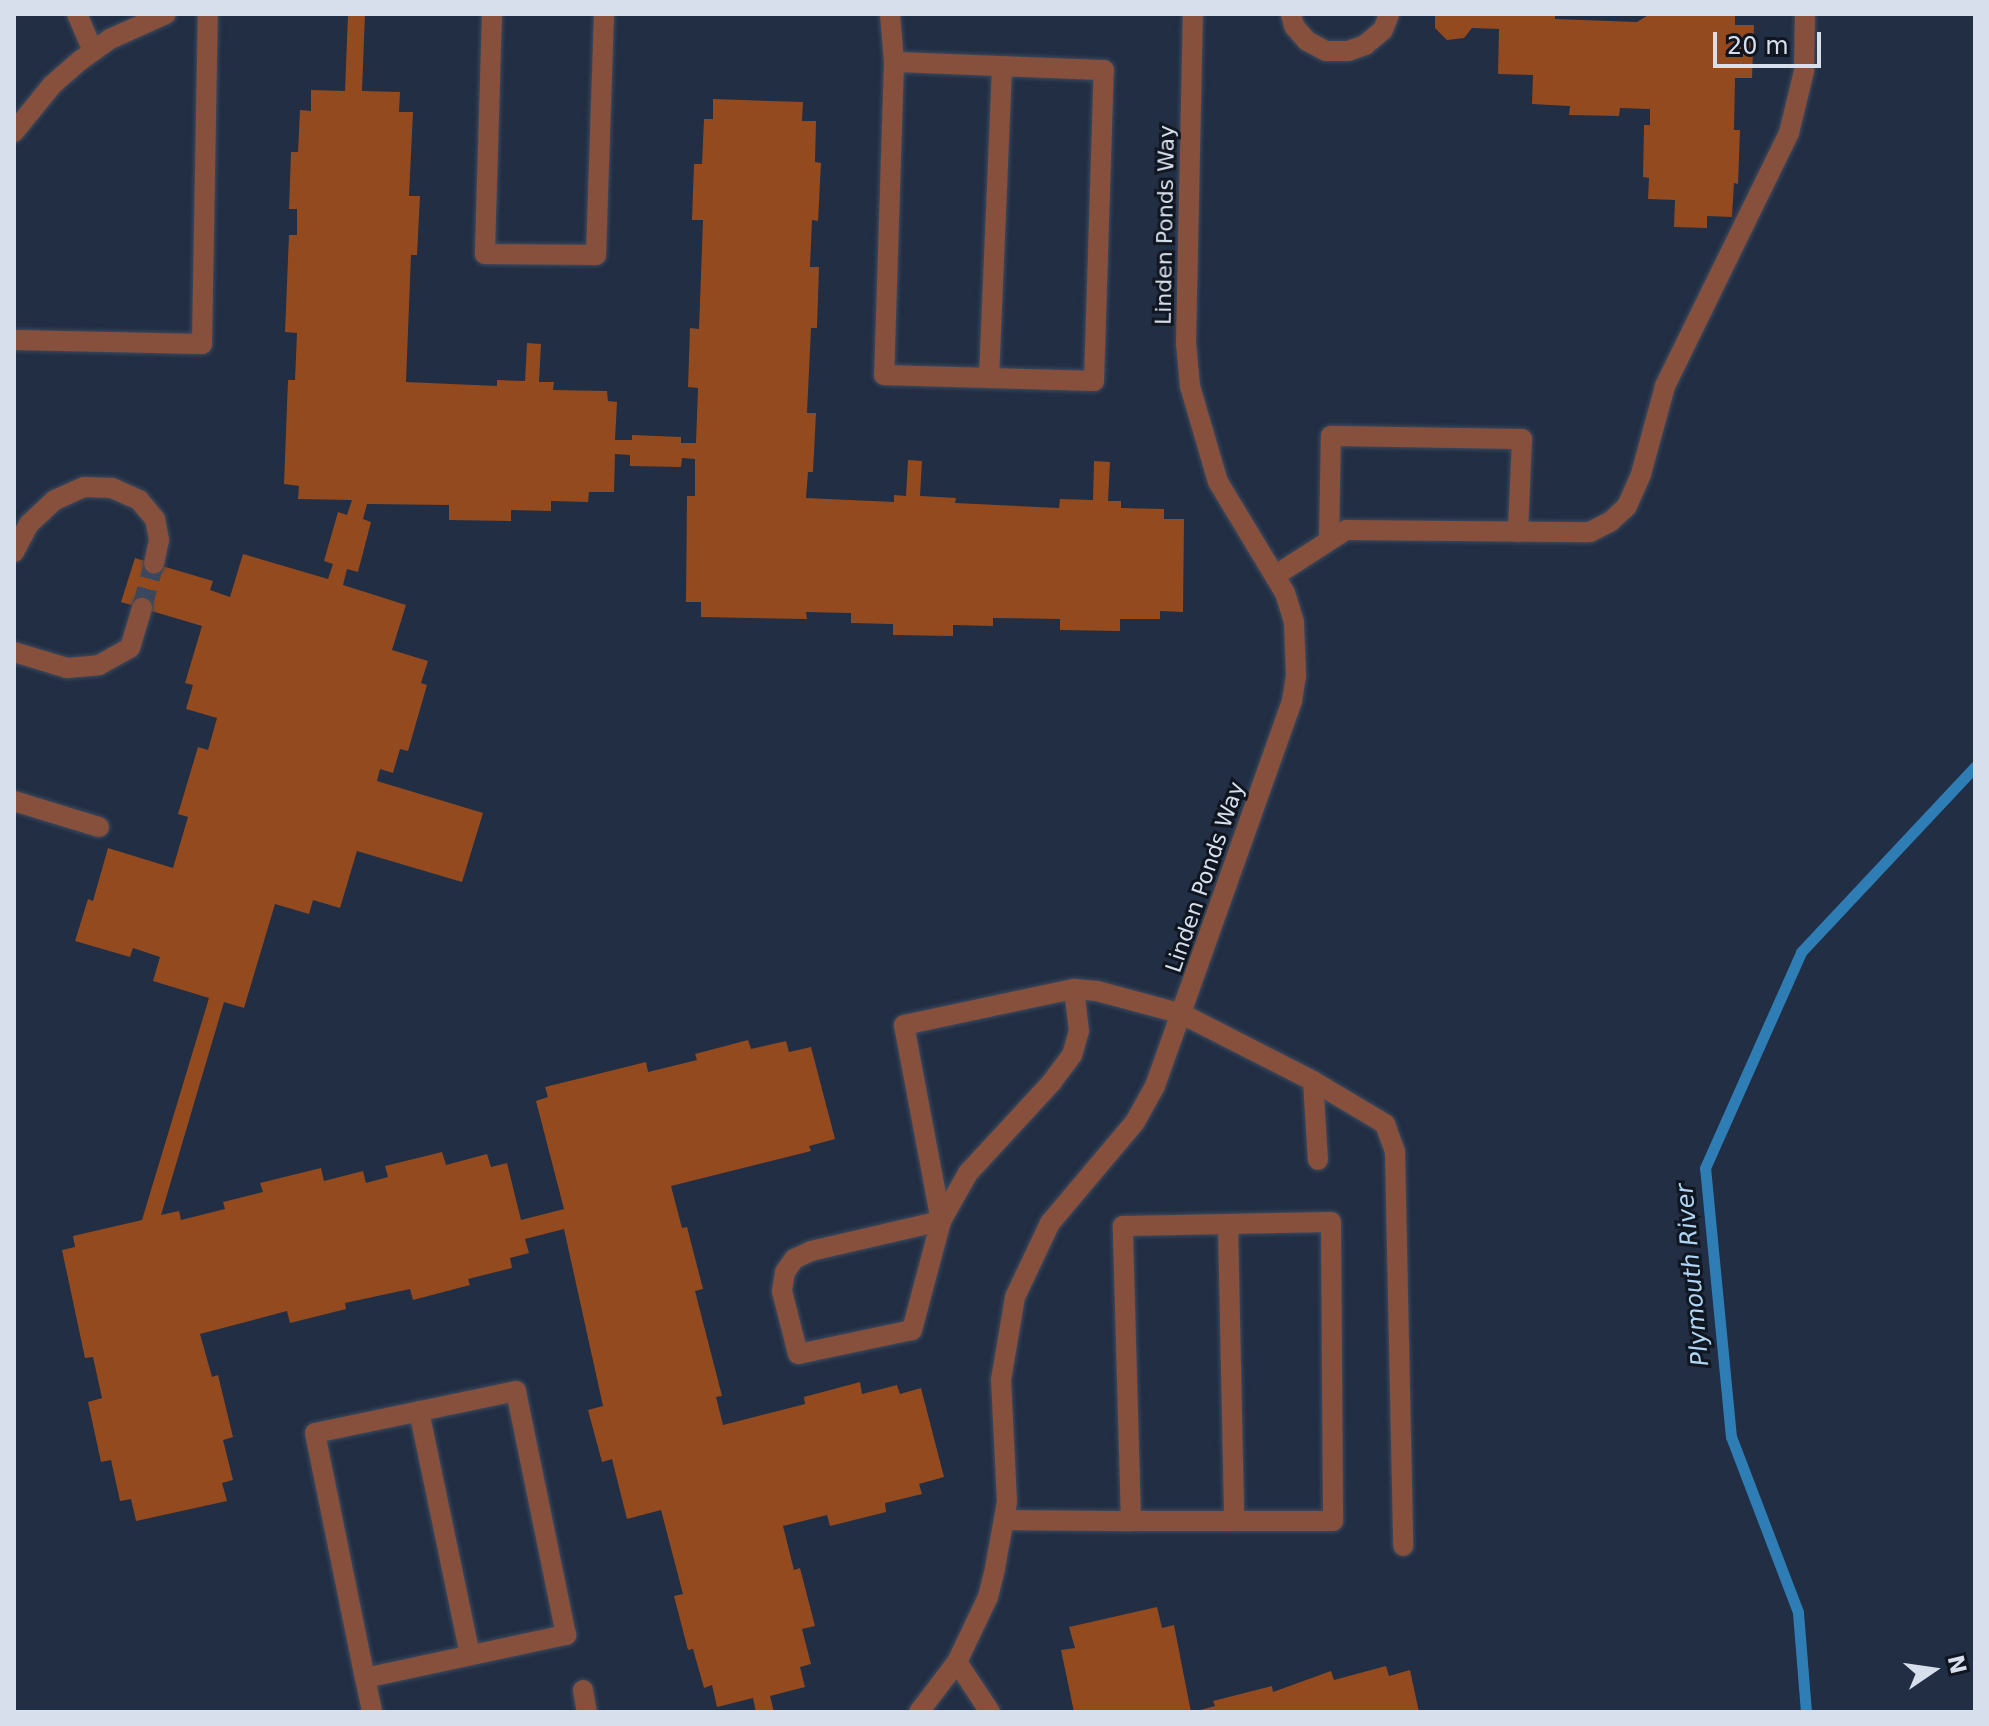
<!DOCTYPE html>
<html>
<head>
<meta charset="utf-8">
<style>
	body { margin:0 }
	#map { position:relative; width:1989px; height:1726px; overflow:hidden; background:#212e43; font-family:"DejaVu Sans",sans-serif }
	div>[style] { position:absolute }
	.stream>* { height:11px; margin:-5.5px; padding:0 5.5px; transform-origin:5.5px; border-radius:5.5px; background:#2f7db5 }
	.building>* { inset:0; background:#944a1f }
	.minor-tunnel>* { height:20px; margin-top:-10px; transform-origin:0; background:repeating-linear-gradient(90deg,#3c495c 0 20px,transparent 0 30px) }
	.roads { filter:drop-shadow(0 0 2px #3e4a5e) drop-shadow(0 0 2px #3e4a5e) }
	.minor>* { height:20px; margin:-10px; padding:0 10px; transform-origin:10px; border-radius:10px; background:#86503d }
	span { translate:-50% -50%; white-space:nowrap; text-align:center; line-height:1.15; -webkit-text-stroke:6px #101620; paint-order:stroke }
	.street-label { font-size:22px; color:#d7dfed }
	.water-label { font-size:24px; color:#b0d5f4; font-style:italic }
	.frame { position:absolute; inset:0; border:16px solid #d7dfed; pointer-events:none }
	.north { position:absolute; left:1893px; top:1630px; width:80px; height:80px; -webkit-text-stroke:6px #101620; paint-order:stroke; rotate:77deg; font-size:22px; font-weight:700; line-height:32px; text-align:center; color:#d7dfed }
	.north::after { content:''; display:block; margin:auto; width:28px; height:36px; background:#d7dfed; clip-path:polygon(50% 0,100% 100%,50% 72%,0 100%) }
	.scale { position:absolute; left:1713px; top:32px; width:108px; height:36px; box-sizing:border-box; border:4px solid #d7dfed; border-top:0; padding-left:10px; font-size:24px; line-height:28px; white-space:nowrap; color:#d7dfed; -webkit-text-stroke:6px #101620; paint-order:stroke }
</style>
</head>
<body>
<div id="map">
	<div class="stream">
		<div style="left:1806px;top:1712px;width:100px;rotate:-94.6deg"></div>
		<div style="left:1798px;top:1612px;width:187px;rotate:-110.9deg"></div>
		<div style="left:1731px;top:1437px;width:270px;rotate:-95.5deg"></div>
		<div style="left:1705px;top:1168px;width:236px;rotate:-66deg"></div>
		<div style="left:1801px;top:952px;width:254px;rotate:-46.8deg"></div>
	</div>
	<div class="building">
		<div style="clip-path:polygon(348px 14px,365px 14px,362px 91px,400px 92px,399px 112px,413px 112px,409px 196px,420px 196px,417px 255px,411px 255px,406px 382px,497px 386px,497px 380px,525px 381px,527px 343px,541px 344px,539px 382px,554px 382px,553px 390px,607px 391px,608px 401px,617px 402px,615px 440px,632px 440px,632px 435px,681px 437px,681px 443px,696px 443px,698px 388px,688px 387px,690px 328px,699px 329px,703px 220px,692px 220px,694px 164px,702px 164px,704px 119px,713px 119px,713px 99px,803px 102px,802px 121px,816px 121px,815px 162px,821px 163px,818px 221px,812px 220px,810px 267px,819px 267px,817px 328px,811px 328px,807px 413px,816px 413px,813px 472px,808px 472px,806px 498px,894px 502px,894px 495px,906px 496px,908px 460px,922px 461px,920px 496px,956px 498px,955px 503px,1059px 508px,1060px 499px,1093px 500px,1094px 461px,1110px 462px,1108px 501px,1121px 501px,1121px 508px,1164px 509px,1164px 519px,1184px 519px,1183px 612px,1160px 611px,1160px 619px,1120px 619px,1120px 631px,1060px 630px,1060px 619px,993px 618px,993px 626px,953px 625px,953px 636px,893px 635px,893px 624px,851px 623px,851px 613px,806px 612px,807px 619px,701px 617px,701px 602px,686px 602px,687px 496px,695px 496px,695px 459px,682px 458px,681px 467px,630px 466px,630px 455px,615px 454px,614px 492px,589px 492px,588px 502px,551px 501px,551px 511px,511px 510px,511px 521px,449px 520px,449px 505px,367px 504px,363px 519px,371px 522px,358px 572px,347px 569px,343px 585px,406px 605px,392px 650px,428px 661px,421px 683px,427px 685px,408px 751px,400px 749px,393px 773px,380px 769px,377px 781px,483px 813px,462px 882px,357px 851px,340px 908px,313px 900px,309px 914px,275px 904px,244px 1008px,224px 1002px,161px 1215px,179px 1211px,181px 1220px,225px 1209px,223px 1202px,263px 1192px,260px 1183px,321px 1168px,324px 1181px,363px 1171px,366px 1183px,388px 1177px,385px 1166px,442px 1152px,446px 1165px,487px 1154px,491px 1167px,507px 1163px,521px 1220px,564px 1209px,536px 1101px,548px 1097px,545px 1087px,646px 1062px,648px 1072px,697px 1060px,695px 1054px,748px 1040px,751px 1049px,786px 1041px,789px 1052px,811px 1047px,835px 1139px,809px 1146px,811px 1151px,671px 1186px,682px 1228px,687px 1227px,703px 1289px,695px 1291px,722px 1396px,716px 1397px,723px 1425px,805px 1404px,804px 1397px,860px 1382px,862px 1394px,897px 1385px,900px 1394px,921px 1388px,944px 1477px,919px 1484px,922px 1494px,885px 1503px,886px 1512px,830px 1526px,827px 1515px,783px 1526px,794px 1570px,800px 1568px,815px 1626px,802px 1629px,811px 1664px,800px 1667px,805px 1687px,770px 1696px,774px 1712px,756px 1712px,753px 1698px,717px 1707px,712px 1685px,704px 1688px,693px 1649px,688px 1650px,674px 1596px,683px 1594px,661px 1510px,627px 1519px,612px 1459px,602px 1462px,588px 1410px,603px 1406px,564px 1229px,525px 1239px,529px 1253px,510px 1258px,512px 1268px,468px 1279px,470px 1285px,413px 1300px,410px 1289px,345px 1303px,346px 1309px,290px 1323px,287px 1311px,200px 1334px,212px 1377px,218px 1375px,233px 1437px,223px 1440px,233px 1480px,222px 1483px,227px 1501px,136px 1521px,131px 1499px,120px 1501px,111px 1460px,101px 1462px,88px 1402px,102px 1398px,93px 1357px,85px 1358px,62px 1250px,75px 1247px,73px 1236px,142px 1220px,209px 998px,153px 981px,160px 957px,133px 948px,130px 957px,75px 941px,88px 899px,93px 901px,108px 848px,173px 868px,188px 817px,178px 814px,198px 747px,208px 750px,217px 718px,186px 709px,193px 685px,185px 683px,202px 626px,121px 602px,135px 558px,213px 581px,210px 590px,230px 597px,243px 554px,328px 579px,333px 564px,324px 561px,338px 512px,347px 515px,352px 500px,298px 499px,299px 486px,284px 484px,288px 380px,295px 380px,297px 333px,285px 332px,289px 235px,297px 235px,297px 209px,289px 209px,291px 152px,298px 152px,300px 110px,311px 111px,311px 90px,345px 91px)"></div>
		<div style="clip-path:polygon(1435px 14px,1555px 14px,1555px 19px,1637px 22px,1650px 14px,1735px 14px,1735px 25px,1754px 25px,1752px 78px,1735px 78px,1734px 130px,1740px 130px,1738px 184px,1734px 183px,1732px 217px,1707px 216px,1707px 228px,1674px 227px,1675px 200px,1648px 199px,1649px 178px,1643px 177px,1644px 125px,1650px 125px,1650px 109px,1620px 108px,1619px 116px,1569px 115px,1570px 106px,1532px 104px,1533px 75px,1498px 74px,1499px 29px,1472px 28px,1464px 38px,1447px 40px,1435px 28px)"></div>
		<div style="clip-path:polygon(1157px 1607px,1162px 1628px,1174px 1625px,1191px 1712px,1074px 1712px,1061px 1650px,1075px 1648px,1069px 1627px)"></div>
		<div style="clip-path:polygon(1386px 1666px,1389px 1676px,1410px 1670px,1419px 1712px,1193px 1712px,1215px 1706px,1213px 1701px,1272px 1686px,1273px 1692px,1331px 1671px,1334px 1680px)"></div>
	</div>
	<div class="minor-tunnel">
		<div style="left:142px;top:608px;width:47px;rotate:-75.1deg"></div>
	</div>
	<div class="roads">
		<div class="minor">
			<div style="left:77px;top:14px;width:40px;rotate:66.6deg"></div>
			<div style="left:492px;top:14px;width:240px;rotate:91.7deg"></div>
			<div style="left:485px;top:254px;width:111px;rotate:0.5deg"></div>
			<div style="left:596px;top:255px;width:241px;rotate:-88.1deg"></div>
			<div style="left:890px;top:14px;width:48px;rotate:85.2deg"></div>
			<div style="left:894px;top:62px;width:313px;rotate:91.8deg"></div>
			<div style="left:884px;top:375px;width:210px;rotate:1.6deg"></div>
			<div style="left:1094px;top:381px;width:311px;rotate:-88.2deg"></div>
			<div style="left:1104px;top:70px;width:210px;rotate:-177.8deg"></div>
			<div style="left:1291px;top:14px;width:12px;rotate:76deg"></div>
			<div style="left:1294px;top:26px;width:20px;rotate:49deg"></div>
			<div style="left:1307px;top:41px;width:21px;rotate:28deg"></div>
			<div style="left:1326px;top:51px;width:22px"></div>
			<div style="left:1348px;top:51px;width:18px;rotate:-19deg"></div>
			<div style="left:1365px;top:45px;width:23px;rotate:-40deg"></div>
			<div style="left:1383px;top:30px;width:17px;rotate:-69deg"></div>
			<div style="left:14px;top:132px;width:60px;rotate:-51deg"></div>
			<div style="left:52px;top:85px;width:38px;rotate:-41deg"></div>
			<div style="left:81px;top:60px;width:36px;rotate:-36deg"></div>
			<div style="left:110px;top:39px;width:61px;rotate:-24.1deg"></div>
			<div style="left:14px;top:340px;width:188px;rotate:1.2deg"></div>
			<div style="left:202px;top:344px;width:330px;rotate:-89deg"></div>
			<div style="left:989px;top:378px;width:312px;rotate:-87.6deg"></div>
			<div style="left:1329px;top:537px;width:101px;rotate:-88.9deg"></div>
			<div style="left:1331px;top:436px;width:191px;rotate:0.9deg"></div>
			<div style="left:1522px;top:439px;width:93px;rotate:92.5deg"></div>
			<div style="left:14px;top:552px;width:32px;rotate:-62deg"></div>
			<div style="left:29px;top:524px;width:35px;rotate:-43deg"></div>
			<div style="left:55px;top:500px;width:32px;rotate:-24deg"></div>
			<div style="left:84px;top:487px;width:28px;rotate:2deg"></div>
			<div style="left:112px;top:488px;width:30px;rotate:24deg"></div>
			<div style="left:139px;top:500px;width:25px;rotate:50deg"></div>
			<div style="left:155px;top:519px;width:21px;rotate:79deg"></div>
			<div style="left:159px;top:540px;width:24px;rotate:102deg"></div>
			<div style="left:1276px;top:575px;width:83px;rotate:-32.7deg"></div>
			<div style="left:1346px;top:530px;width:244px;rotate:0.5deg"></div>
			<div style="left:1590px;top:532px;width:22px;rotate:-27deg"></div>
			<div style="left:1610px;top:522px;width:23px;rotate:-43deg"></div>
			<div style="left:1627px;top:506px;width:35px;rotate:-66deg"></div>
			<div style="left:1641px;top:474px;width:91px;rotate:-74.7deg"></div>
			<div style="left:1665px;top:386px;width:282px;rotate:-63.9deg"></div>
			<div style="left:1789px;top:133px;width:64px;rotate:-76.4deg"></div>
			<div style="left:1804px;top:71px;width:57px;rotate:-89deg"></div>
			<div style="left:14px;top:652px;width:55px;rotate:16.8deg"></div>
			<div style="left:67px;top:668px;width:32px;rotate:-5deg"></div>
			<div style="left:99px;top:665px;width:35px;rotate:-29deg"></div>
			<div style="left:130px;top:648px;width:42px;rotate:-73.3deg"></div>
			<div style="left:14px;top:801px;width:89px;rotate:17deg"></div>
			<div style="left:1074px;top:989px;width:42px;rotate:83.2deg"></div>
			<div style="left:1079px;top:1031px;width:25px;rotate:106deg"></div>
			<div style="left:1072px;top:1055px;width:34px;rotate:127deg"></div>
			<div style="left:1052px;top:1082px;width:124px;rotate:132.7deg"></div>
			<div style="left:968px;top:1173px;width:55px;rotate:119.4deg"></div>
			<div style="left:941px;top:1221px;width:113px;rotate:104.9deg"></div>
			<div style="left:912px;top:1330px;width:116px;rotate:168.1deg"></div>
			<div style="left:798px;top:1354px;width:65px;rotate:-104.3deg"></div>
			<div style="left:782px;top:1291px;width:19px;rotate:-81deg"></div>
			<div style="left:785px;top:1272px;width:16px;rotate:-55deg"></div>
			<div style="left:794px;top:1259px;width:19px;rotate:-25deg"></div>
			<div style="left:811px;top:1251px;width:133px;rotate:-13deg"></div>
			<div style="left:941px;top:1221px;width:199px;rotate:-100.7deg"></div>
			<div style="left:904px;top:1025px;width:174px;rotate:-12deg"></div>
			<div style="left:1074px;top:989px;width:23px;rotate:5deg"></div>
			<div style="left:1097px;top:991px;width:88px;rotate:15.1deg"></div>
			<div style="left:1182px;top:1014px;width:147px;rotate:27.1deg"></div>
			<div style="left:1313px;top:1081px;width:84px;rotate:30.8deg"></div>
			<div style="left:1385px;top:1124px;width:30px;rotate:70deg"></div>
			<div style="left:1395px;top:1152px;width:394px;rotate:88.8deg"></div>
			<div style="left:1313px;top:1081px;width:79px;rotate:86.4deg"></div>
			<div style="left:1331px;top:1222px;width:299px;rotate:89.6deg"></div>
			<div style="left:1333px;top:1521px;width:202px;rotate:180deg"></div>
			<div style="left:1131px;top:1521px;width:295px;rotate:-91.6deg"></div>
			<div style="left:1123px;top:1226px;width:208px;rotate:-1.1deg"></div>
			<div style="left:1228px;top:1224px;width:297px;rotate:88.8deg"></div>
			<div style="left:419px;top:1411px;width:249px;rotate:78.2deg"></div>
			<div style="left:1005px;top:1520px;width:126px;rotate:0.5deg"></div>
			<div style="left:957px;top:1662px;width:60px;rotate:56.6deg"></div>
			<div style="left:365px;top:1678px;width:206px;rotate:-12.1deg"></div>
			<div style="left:566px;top:1635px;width:249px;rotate:-101.6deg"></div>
			<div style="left:516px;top:1391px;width:205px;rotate:168.2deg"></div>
			<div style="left:315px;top:1433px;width:250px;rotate:78.5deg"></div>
			<div style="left:365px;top:1678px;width:35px;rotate:78deg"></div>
			<div style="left:583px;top:1690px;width:22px;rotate:80deg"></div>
			<div style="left:919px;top:1712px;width:63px;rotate:-52.8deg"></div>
			<div style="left:957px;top:1662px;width:72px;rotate:-64.5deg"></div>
			<div style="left:988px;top:1597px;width:30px;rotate:-76deg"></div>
			<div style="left:995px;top:1568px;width:67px;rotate:-79.7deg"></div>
			<div style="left:1007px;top:1502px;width:122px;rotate:-92.8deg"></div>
			<div style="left:1001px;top:1380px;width:84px;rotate:-80.4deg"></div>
			<div style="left:1015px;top:1297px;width:82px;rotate:-64.7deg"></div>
			<div style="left:1050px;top:1223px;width:132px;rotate:-49.9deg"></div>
			<div style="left:1135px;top:1122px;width:41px;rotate:-60.9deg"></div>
			<div style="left:1155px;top:1086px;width:409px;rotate:-70.4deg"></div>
			<div style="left:1292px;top:701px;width:25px;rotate:-81deg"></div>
			<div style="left:1296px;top:676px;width:54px;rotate:-92.1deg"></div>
			<div style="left:1294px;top:622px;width:30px;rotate:-107deg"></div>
			<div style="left:1285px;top:593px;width:130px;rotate:-121.1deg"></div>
			<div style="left:1218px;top:482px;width:100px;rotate:-106.3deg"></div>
			<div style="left:1190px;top:386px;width:43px;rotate:-95.3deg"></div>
			<div style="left:1186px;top:343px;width:329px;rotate:-88.8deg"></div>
		</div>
	</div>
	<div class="street-label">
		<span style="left:1165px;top:225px;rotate:-89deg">Linden Ponds Way</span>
		<span style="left:1205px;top:877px;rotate:-71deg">Linden Ponds Way</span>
	</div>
	<div class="water-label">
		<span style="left:1693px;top:1275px;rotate:-95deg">Plymouth River</span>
	</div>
	<div class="frame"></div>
	<div class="north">N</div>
	<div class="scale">20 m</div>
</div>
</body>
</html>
